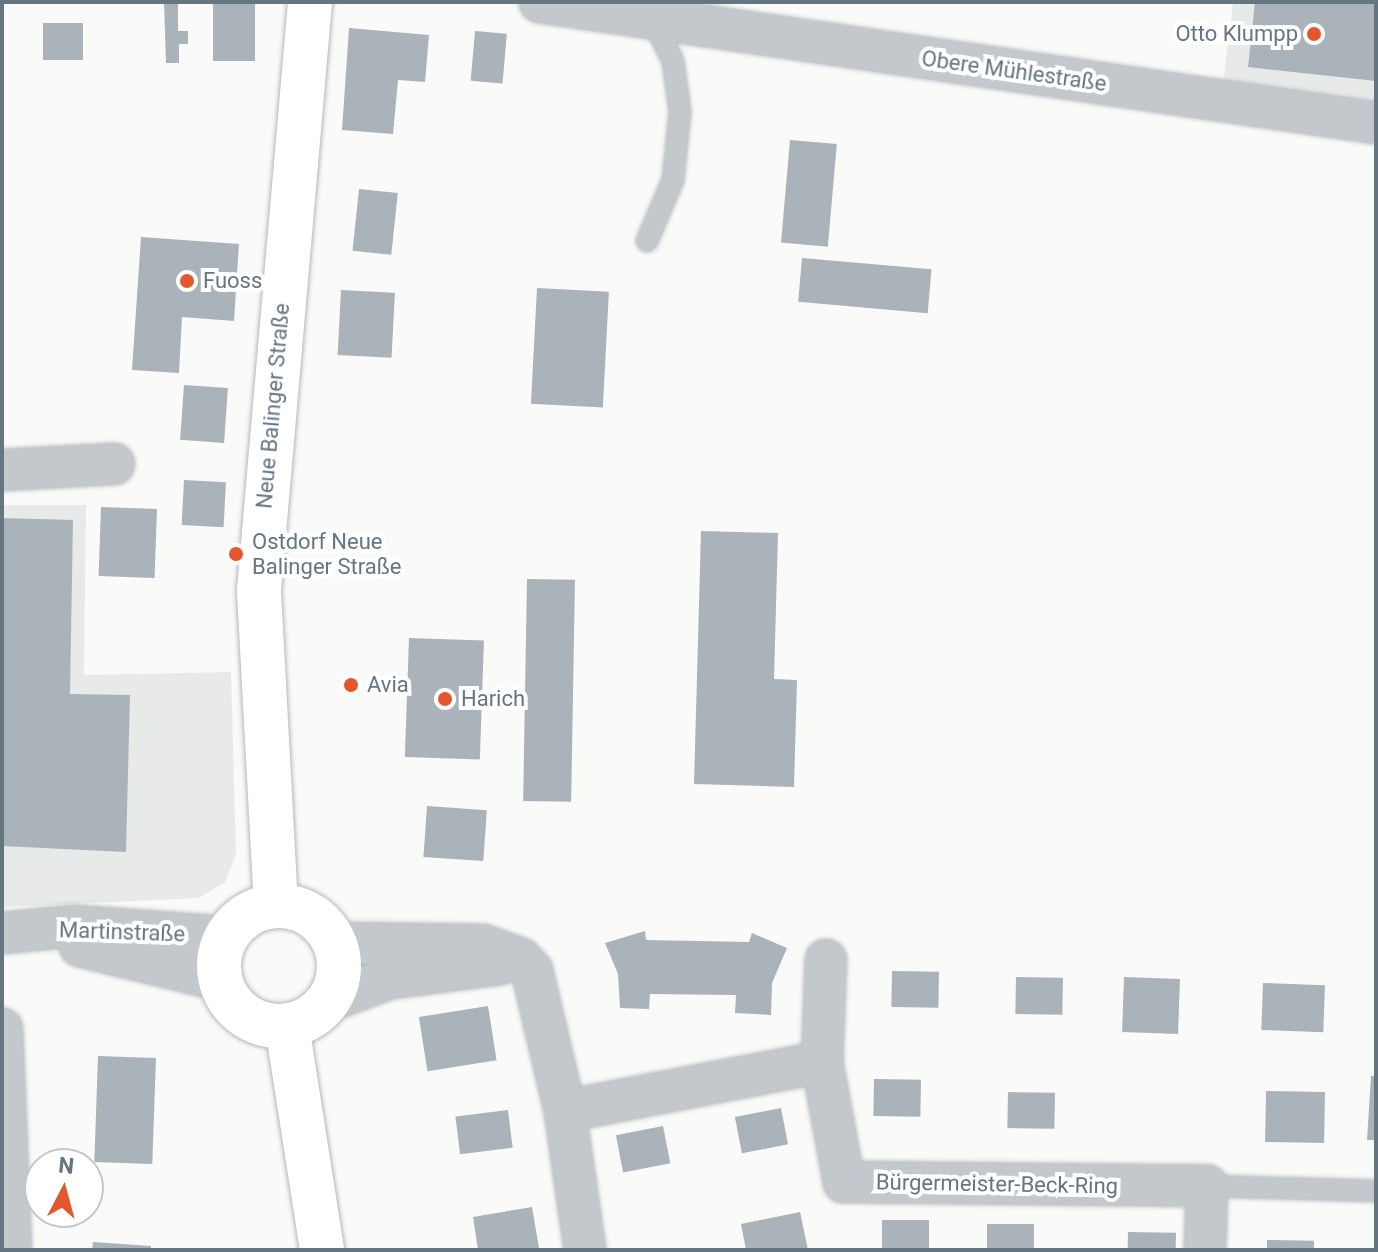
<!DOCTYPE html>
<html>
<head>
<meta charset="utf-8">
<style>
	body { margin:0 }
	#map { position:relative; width:1378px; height:1252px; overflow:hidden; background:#fafaf8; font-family:Roboto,sans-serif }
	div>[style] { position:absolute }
	.built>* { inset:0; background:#e8e9e9 }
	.building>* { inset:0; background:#aab3b9; transform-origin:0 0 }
	.roads { filter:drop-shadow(0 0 2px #b3babf) drop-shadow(0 0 2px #b3babf) }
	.lane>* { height:20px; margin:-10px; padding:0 10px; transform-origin:10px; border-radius:10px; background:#c3c8cc }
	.street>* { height:40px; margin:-20px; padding:0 20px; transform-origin:20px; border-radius:20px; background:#c3c8cc }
	.secondary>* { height:44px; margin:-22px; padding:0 22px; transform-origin:22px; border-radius:22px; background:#fff }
	.secondary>.ring { margin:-22px; padding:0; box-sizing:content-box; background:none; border:44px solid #fff; border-radius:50% }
	.dots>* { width:22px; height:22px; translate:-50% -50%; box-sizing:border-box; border:4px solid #fff; border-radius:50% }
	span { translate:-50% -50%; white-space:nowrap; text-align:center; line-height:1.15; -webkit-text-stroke:8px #fff; paint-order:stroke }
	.poi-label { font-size:22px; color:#657683 }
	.right { translate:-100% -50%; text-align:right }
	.left { translate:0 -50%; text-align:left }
	.street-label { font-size:22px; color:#657683 }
	.frame { position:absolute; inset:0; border:4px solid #657683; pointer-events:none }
	.north { position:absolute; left:24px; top:1148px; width:80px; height:80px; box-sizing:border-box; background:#fff; border:2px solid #c1c8cd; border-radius:50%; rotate:6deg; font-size:22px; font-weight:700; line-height:32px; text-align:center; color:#657683 }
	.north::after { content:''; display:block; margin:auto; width:28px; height:36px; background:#e4572e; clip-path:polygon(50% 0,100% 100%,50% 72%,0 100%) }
</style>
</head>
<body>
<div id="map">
	<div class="built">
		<div style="clip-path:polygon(1233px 2px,1376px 2px,1376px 123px,1221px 101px)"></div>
		<div style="clip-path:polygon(2px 505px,86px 505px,84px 675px,231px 672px,236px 855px,225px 882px,199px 898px,2px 907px)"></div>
	</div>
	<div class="building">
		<div style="clip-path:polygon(164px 2px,178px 2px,178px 31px,188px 31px,188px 44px,179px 44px,179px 63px,166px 63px)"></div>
		<div style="left:213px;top:2px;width:42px;height:59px"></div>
		<div style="clip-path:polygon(1255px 2px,1376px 2px,1376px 81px,1248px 67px)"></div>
		<div style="left:83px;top:23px;width:37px;height:40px;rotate:90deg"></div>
		<div style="clip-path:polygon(349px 28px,429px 35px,425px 82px,398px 80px,393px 134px,342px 130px)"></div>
		<div style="left:475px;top:31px;width:32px;height:50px;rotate:5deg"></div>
		<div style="left:790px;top:140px;width:47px;height:103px;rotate:5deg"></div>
		<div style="left:359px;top:189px;width:39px;height:62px;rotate:6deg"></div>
		<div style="clip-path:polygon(141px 237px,239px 244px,234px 321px,182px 317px,179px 373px,132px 370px)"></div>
		<div style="left:802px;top:258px;width:130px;height:44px;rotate:5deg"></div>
		<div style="left:537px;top:288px;width:72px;height:116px;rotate:3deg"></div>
		<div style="left:341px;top:290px;width:54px;height:65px;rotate:3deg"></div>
		<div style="left:184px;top:385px;width:44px;height:55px;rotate:4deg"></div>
		<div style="left:184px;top:480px;width:42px;height:45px;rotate:3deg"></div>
		<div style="left:101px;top:507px;width:56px;height:69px;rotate:2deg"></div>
		<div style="clip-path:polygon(2px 518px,73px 520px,70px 694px,130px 695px,126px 852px,2px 846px)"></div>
		<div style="clip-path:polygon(701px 531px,778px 533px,774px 679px,797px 680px,794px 787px,694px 784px)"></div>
		<div style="left:527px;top:579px;width:48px;height:222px;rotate:1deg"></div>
		<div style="left:409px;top:638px;width:75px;height:119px;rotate:2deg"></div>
		<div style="left:427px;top:806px;width:60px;height:51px;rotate:4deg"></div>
		<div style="clip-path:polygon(645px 931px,646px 940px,749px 942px,752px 933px,787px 948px,772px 983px,771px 1015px,735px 1013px,736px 995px,650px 994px,649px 1009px,620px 1008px,618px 974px,605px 943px)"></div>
		<div style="left:892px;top:971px;width:47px;height:36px;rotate:1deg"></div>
		<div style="left:1016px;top:977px;width:47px;height:37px;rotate:1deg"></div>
		<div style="left:1124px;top:977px;width:56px;height:55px;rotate:2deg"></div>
		<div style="left:1263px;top:983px;width:62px;height:47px;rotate:2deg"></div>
		<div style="left:488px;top:1006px;width:55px;height:70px;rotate:81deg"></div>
		<div style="left:98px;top:1056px;width:58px;height:106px;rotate:2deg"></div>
		<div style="clip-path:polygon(1371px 1076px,1376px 1076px,1376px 1140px,1367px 1140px)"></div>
		<div style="left:874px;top:1079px;width:47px;height:37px;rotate:1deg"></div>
		<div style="left:1266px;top:1091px;width:59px;height:51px;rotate:1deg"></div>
		<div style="left:1008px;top:1092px;width:47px;height:36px;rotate:1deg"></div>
		<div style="left:781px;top:1108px;width:37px;height:47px;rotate:79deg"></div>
		<div style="left:508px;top:1110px;width:38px;height:53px;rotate:83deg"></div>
		<div style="left:663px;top:1126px;width:38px;height:48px;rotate:79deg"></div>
		<div style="clip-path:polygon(532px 1207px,539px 1248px,478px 1250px,473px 1217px)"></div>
		<div style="clip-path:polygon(800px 1212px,808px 1250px,746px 1250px,741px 1224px)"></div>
		<div style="left:882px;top:1220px;width:47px;height:30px"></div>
		<div style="left:987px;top:1224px;width:47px;height:26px"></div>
		<div style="left:1128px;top:1232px;width:48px;height:18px;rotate:1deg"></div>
		<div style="left:1267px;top:1240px;width:47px;height:10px;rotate:1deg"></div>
		<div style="clip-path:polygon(93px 1242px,151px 1246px,151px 1250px,92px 1250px)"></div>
	</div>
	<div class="roads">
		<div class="lane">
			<div style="left:647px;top:241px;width:66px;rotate:-66.9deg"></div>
			<div style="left:673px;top:180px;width:68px;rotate:-84.1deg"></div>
			<div style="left:680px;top:112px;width:51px;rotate:-97.8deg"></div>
			<div style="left:673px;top:61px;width:47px;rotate:-116.6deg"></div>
			<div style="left:1207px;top:1186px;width:169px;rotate:1.7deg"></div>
		</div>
		<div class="street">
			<div style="left:540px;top:2px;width:845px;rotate:8.24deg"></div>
			<div style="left:2px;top:470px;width:112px;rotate:-3.1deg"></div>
			<div style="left:2px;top:933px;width:72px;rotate:-5.6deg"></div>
			<div style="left:74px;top:926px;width:152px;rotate:4.1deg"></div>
			<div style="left:336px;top:943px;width:147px;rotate:0.8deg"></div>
			<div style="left:483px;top:945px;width:40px;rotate:20.2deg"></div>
			<div style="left:521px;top:959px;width:16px;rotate:47deg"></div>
			<div style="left:532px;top:971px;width:144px;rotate:76.7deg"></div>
			<div style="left:565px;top:1111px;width:140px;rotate:81.8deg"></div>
			<div style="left:80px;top:946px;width:145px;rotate:13.6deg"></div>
			<div style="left:329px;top:1001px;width:65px;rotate:-20.7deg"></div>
			<div style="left:390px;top:978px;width:111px;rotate:-7.3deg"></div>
			<div style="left:2px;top:1029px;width:221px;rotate:87.7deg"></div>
			<div style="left:822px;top:1062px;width:102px;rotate:-87.8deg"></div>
			<div style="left:565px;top:1111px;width:262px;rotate:-10.8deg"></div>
			<div style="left:822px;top:1062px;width:122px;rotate:79.6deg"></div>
			<div style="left:844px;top:1182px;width:363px;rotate:0.6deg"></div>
			<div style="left:1207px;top:1186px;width:64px;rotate:91.8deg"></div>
		</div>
		<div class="secondary">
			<div style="left:276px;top:906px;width:316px;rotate:-93.1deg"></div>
			<div style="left:259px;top:590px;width:590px;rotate:-85.04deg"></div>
			<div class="ring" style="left:219px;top:906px;width:76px;height:76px"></div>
			<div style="left:287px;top:1026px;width:227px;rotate:81.1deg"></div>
		</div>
	</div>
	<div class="dots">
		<div style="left:1314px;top:34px;background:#e4572e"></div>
		<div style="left:187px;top:281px;background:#e4572e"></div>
		<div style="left:236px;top:554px;background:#e4572e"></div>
		<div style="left:351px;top:685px;background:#e4572e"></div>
		<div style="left:445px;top:699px;background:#e4572e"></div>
	</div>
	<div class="poi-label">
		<span class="right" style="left:1298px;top:34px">Otto Klumpp</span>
		<span class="left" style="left:203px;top:281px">Fuoss</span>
		<span class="left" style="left:252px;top:554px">Ostdorf Neue<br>Balinger Straße</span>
		<span class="left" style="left:367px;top:685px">Avia</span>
		<span class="left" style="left:461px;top:699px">Harich</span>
	</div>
	<div class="street-label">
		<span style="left:1014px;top:71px;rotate:8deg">Obere Mühlestraße</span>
		<span style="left:273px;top:406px;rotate:-85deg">Neue Balinger Straße</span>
		<span style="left:122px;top:932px;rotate:2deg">Martinstraße</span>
		<span style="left:997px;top:1184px;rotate:1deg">Bürgermeister-Beck-Ring</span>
	</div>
	<div class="frame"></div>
	<div class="north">N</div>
</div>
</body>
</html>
